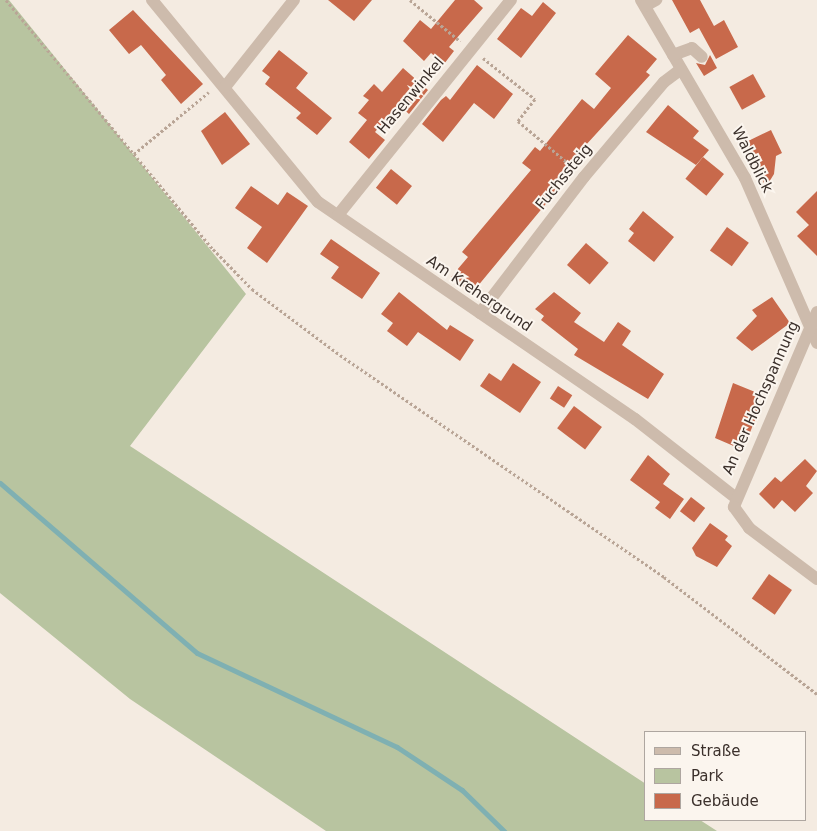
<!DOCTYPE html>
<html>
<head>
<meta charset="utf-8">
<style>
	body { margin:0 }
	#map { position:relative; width:817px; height:831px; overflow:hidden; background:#f4ebe1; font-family:"DejaVu Sans",sans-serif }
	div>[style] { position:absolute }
	.green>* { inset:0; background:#b8c4a0 }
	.stream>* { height:5px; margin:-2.5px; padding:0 2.5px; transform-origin:2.5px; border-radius:2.5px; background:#7fb0b2 }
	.building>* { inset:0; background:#c8694b; transform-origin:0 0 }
	.path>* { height:3px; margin-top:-1.5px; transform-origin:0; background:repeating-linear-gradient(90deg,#b9a596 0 2.5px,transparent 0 5px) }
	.minor>* { height:12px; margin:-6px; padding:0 6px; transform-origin:6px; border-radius:6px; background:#cdbbac }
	span { translate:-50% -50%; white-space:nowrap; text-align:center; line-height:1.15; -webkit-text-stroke:4px #fbf5ee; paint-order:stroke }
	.street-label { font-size:15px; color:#3b302b }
	.legend { position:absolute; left:644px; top:731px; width:162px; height:90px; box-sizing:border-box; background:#fbf5ee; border:1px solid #aea6a0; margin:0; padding:6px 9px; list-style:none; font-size:15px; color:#3b302b }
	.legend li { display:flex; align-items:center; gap:10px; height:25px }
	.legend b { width:25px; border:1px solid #aea6a0 }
</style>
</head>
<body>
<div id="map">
	<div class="green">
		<div style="clip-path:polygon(0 0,9px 0,246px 294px,130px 446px,646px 784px,646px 820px,700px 820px,717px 831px,326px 831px,130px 699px,0 593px)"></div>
	</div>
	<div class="stream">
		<div style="left:0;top:483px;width:260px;rotate:40.8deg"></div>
		<div style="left:197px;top:653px;width:221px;rotate:25.2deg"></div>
		<div style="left:397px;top:747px;width:78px;rotate:33.5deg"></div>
		<div style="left:462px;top:790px;width:59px;rotate:44.3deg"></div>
	</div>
	<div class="building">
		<div style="clip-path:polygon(328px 0,372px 0,354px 21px)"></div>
		<div style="clip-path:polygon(455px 0,474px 0,483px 8px,449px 47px,454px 51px,444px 64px,431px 53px,424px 61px,403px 41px,420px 20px,431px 29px)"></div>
		<div style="clip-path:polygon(672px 0,700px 0,714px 26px,724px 20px,738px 47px,716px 59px,699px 28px,690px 33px)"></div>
		<div style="clip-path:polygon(543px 2px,556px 13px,521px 58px,497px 39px,521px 8px,532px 16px)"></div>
		<div style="clip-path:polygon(133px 10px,203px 84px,181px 104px,161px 80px,166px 75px,141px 45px,129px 54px,109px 30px)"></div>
		<div style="clip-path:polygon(628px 35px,657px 59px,646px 72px,650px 75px,563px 170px,554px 184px,559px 188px,472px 293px,451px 277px,468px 257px,462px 252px,531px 170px,522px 163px,535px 147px,540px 151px,582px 99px,594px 109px,611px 88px,595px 74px)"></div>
		<div style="clip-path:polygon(279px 50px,308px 73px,296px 88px,332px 118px,317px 135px,296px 118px,301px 113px,265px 84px,270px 77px,262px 71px)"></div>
		<div style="clip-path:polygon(710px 55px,717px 68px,704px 76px,696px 63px,705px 65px)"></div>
		<div style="clip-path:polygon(477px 65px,513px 94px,494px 119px,474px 103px,443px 142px,422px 124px,441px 100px,446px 96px,450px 100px)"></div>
		<div style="clip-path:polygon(403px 68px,428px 90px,409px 114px,398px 104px,375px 132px,385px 140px,369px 159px,349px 142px,367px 120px,358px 113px,369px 100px,363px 96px,374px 84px,382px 92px)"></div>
		<div style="left:753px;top:74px;width:26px;height:27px;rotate:61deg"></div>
		<div style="clip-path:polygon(668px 105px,699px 131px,693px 138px,709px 150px,696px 165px,646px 132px)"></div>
		<div style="clip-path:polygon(225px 112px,250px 144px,222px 165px,201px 131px)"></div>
		<div style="clip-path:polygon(771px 130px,782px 153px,776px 156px,774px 174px,766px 187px,744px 143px)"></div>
		<div style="left:703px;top:157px;width:27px;height:28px;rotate:39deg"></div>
		<div style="left:391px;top:169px;width:27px;height:24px;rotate:39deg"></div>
		<div style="clip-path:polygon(251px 186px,278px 205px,287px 192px,308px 206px,267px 263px,247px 248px,262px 227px,235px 208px)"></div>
		<div style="clip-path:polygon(817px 191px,817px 256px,797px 236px,809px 225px,796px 212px)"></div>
		<div style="clip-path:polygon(643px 211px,674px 237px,654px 262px,628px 241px,634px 233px,629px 229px)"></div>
		<div style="left:727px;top:227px;width:27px;height:29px;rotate:36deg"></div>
		<div style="clip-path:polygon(331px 239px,380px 273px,362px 299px,331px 278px,339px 267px,320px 254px)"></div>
		<div style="left:586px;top:243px;width:30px;height:29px;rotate:41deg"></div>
		<div style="clip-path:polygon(399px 292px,447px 330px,450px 325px,474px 340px,460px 361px,418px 332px,407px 346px,387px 331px,393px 323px,381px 314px)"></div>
		<div style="clip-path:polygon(554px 292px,581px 313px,574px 322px,604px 342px,618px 322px,631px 331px,622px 345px,664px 374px,648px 399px,574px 355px,578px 349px,541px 320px,544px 316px,535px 309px)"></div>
		<div style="clip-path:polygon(772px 297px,790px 323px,752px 351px,736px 338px,757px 316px,752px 310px)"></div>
		<div style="clip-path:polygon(513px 363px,541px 382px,520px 413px,480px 386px,489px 373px,501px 381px)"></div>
		<div style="clip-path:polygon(733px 383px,760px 394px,755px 408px,759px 410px,743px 450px,715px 438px)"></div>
		<div style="left:558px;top:386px;width:17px;height:15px;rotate:33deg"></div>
		<div style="left:574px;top:406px;width:35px;height:28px;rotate:37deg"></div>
		<div style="clip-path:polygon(648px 455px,670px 474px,663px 484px,684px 499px,670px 519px,655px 508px,660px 502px,630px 480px)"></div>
		<div style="clip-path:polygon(805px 459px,817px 471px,806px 486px,813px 493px,795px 512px,782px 500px,774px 509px,759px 494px,775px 477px,781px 482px)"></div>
		<div style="left:691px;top:497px;width:18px;height:18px;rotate:38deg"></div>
		<div style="clip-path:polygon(710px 523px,728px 536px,725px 540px,732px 546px,717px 567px,696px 556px,692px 548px)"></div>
		<div style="left:769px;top:574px;width:28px;height:30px;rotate:35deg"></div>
	</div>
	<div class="path">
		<div style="left:6px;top:0;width:324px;rotate:50.3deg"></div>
		<div style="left:213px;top:249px;width:56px;rotate:45.7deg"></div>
		<div style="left:252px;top:289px;width:110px;rotate:36.9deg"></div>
		<div style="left:340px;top:355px;width:393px;rotate:34.4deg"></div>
		<div style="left:664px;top:577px;width:193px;rotate:37.4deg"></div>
		<div style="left:410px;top:0;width:65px;rotate:39.4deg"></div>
		<div style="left:483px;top:58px;width:66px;rotate:38.3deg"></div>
		<div style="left:535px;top:99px;width:28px;rotate:128deg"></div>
		<div style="left:518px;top:121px;width:75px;rotate:40.1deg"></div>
		<div style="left:134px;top:154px;width:97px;rotate:-39.6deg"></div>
	</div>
	<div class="minor">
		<div style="left:152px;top:0;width:261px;rotate:50.6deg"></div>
		<div style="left:318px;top:202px;width:384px;rotate:34.4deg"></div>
		<div style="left:635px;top:419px;width:127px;rotate:38deg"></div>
		<div style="left:641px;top:0;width:206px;rotate:59.7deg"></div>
		<div style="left:745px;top:178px;width:180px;rotate:66.4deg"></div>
		<div style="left:645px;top:6px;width:13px;rotate:-29deg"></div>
		<div style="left:673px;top:55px;width:20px;rotate:-20deg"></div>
		<div style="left:692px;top:48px;width:13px;rotate:42deg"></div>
		<div style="left:225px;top:87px;width:111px;rotate:-51.6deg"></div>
		<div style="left:338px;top:215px;width:276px;rotate:-51.2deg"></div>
		<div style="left:817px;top:312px;width:212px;rotate:113.1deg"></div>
		<div style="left:734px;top:507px;width:26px;rotate:54deg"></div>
		<div style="left:749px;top:528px;width:85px;rotate:36.9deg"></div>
		<div style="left:480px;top:313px;width:171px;rotate:-52.6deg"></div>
		<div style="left:584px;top:177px;width:124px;rotate:-49.9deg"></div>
		<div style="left:664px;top:82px;width:21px;rotate:-37deg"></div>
	</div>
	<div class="street-label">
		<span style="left:411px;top:96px;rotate:-50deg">Hasenwinkel</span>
		<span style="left:752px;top:160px;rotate:63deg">Waldblick</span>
		<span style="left:564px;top:177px;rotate:-51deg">Fuchssteig</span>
		<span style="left:479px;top:294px;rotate:34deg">Am Krehergrund</span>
		<span style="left:761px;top:398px;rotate:-66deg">An der Hochspannung</span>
	</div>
	<ul class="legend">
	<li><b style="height:6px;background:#cdbbac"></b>Straße</li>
	<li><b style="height:14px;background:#b8c4a0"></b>Park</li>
	<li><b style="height:14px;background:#c8694b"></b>Gebäude</li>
	</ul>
</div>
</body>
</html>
